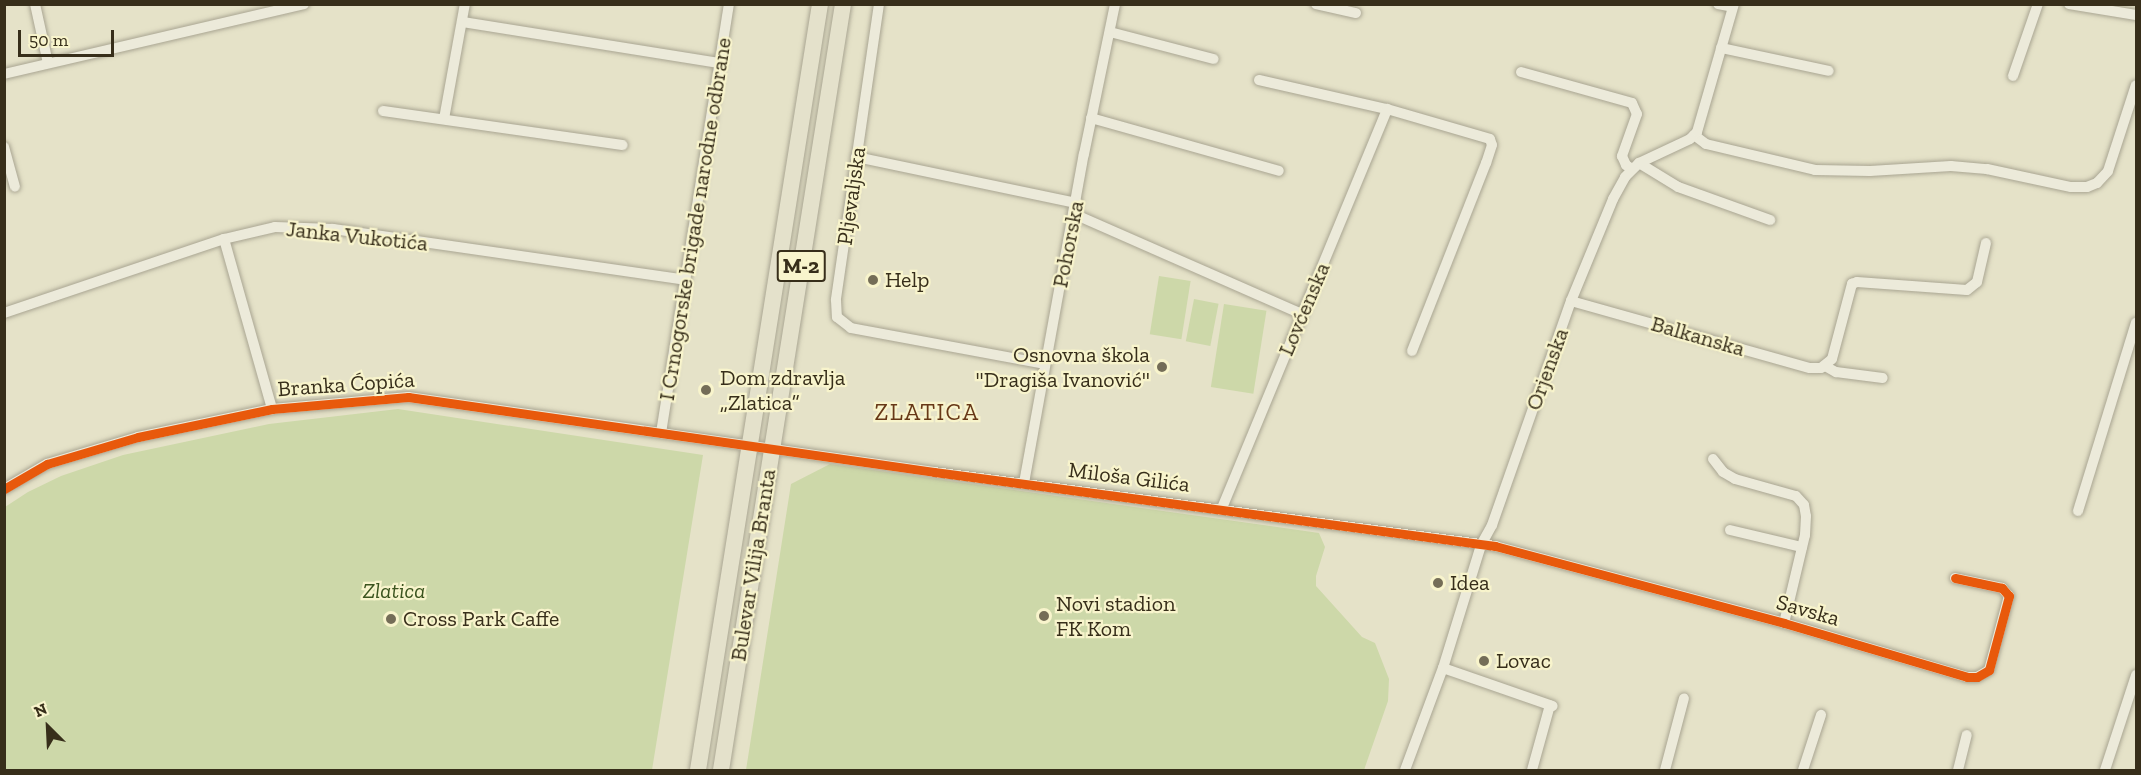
<!DOCTYPE html>
<html>
<head>
<meta charset="utf-8">
<style>
	body { margin:0 }
	#map { position:relative; width:2141px; height:775px; overflow:hidden; background:#e5e2c8; font-family:"Zilla Slab",serif }
	div>[style] { position:absolute }
	.green>* { inset:0; background:#cdd8a9; transform-origin:0 0 }
	.roads { filter:drop-shadow(0 0 2px #a9a592) drop-shadow(0 0 2px #a9a592) }
	.minor>* { height:10px; margin:-5px; padding:0 5px; transform-origin:5px; border-radius:5px; background:#eceada }
	.primary>* { height:16px; margin:-8px; padding:0 8px; transform-origin:8px; border-radius:8px; background:#e4e1cb }
	.cycleway>* { height:9px; margin:-4.5px; padding:0 4.5px; transform-origin:4.5px; border-radius:4.5px; background:#e8590c }
	.dots>* { width:16px; height:16px; translate:-50% -50%; box-sizing:border-box; border:3px solid #f8f4cc; border-radius:50% }
	span { translate:-50% -50%; white-space:nowrap; text-align:center; line-height:1.15; -webkit-text-stroke:4.5px #f8f4cc; paint-order:stroke }
	.shield-label span { padding:2px 4px; background:#f8f4cc; border:2px solid; border-radius:4px; -webkit-text-stroke-width:0 }
	.shield-label { font-size:21px; color:#372e1a; font-weight:700 }
	.street-label { font-size:22px; color:#372e1a }
	.poi-label { font-size:22px; color:#372e1a }
	.left { translate:0 -50%; text-align:left }
	.right { translate:-100% -50%; text-align:right }
	.park-label { font-size:22px; color:#3c551f; font-style:italic }
	.neighbourhood-label { font-size:24px; color:#673817; letter-spacing:1.5px }
	.frame { position:absolute; inset:0; border:6px solid #372e1a; pointer-events:none }
	.north { position:absolute; left:18px; top:697px; width:60px; height:60px; -webkit-text-stroke:4px #f8f4cc; paint-order:stroke; rotate:336deg; font-size:16px; font-weight:700; line-height:24px; text-align:center; color:#372e1a }
	.north::after { content:''; display:block; margin:auto; width:21px; height:27px; background:#372e1a; clip-path:polygon(50% 0,100% 100%,50% 72%,0 100%) }
	.scale { position:absolute; left:18px; top:30px; width:96px; height:27px; box-sizing:border-box; border:3px solid #372e1a; border-top:0; padding-left:8px; font-size:18px; line-height:21px; white-space:nowrap; color:#372e1a; -webkit-text-stroke:4px #f8f4cc; paint-order:stroke }
</style>
</head>
<body>
<div id="map">
	<div class="green">
		<div style="left:1159px;top:276px;width:32px;height:59px;rotate:9deg"></div>
		<div style="left:1194px;top:299px;width:25px;height:43px;rotate:11deg"></div>
		<div style="left:1224px;top:304px;width:43px;height:84px;rotate:9deg"></div>
		<div style="clip-path:polygon(398px 409px,703px 455px,652px 770px,5px 770px,5px 507px,28px 492px,61px 476px,123px 455px,269px 424px)"></div>
		<div style="clip-path:polygon(830px 464px,1319px 533px,1325px 547px,1316px 576px,1316px 586px,1362px 637px,1375px 643px,1389px 679px,1388px 701px,1364px 770px,746px 770px,791px 484px)"></div>
	</div>
	<div class="roads">
		<div class="minor">
			<div style="left:35px;top:4px;width:60px;rotate:77.6deg"></div>
			<div style="left:879px;top:4px;width:299px;rotate:98.3deg"></div>
			<div style="left:836px;top:300px;width:17px;rotate:87deg"></div>
			<div style="left:837px;top:317px;width:18px;rotate:38deg"></div>
			<div style="left:851px;top:328px;width:197px;rotate:10.5deg"></div>
			<div style="left:1316px;top:4px;width:41px;rotate:12.7deg"></div>
			<div style="left:1718px;top:4px;width:15px;rotate:11deg"></div>
			<div style="left:2069px;top:4px;width:68px;rotate:9.3deg"></div>
			<div style="left:463px;top:22px;width:259px;rotate:9.1deg"></div>
			<div style="left:1110px;top:32px;width:107px;rotate:14.6deg"></div>
			<div style="left:1721px;top:48px;width:110px;rotate:12deg"></div>
			<div style="left:1521px;top:72px;width:115px;rotate:15.6deg"></div>
			<div style="left:1632px;top:103px;width:12px;rotate:66deg"></div>
			<div style="left:1637px;top:114px;width:45px;rotate:109.7deg"></div>
			<div style="left:1622px;top:156px;width:10px;rotate:66deg"></div>
			<div style="left:1626px;top:165px;width:7px;rotate:34deg"></div>
			<div style="left:4px;top:74px;width:308px;rotate:-13.1deg"></div>
			<div style="left:2013px;top:76px;width:76px;rotate:-70.9deg"></div>
			<div style="left:1259px;top:80px;width:131px;rotate:12.8deg"></div>
			<div style="left:1387px;top:109px;width:107px;rotate:16.2deg"></div>
			<div style="left:1490px;top:139px;width:6px;rotate:72deg"></div>
			<div style="left:1492px;top:145px;width:19px;rotate:108deg"></div>
			<div style="left:1486px;top:163px;width:202px;rotate:111.5deg"></div>
			<div style="left:383px;top:111px;width:242px;rotate:8.1deg"></div>
			<div style="left:1091px;top:118px;width:195px;rotate:15.7deg"></div>
			<div style="left:444px;top:119px;width:117px;rotate:-79.7deg"></div>
			<div style="left:1694px;top:135px;width:15px;rotate:37deg"></div>
			<div style="left:1706px;top:144px;width:112px;rotate:13.4deg"></div>
			<div style="left:1815px;top:170px;width:55px;rotate:1deg"></div>
			<div style="left:1870px;top:171px;width:81px;rotate:-3.5deg"></div>
			<div style="left:1951px;top:166px;width:36px;rotate:5deg"></div>
			<div style="left:1987px;top:169px;width:86px;rotate:12.1deg"></div>
			<div style="left:2071px;top:187px;width:16px"></div>
			<div style="left:2087px;top:187px;width:11px;rotate:-22deg"></div>
			<div style="left:2097px;top:183px;width:16px;rotate:-47deg"></div>
			<div style="left:2108px;top:171px;width:90px;rotate:-72deg"></div>
			<div style="left:4px;top:147px;width:41px;rotate:74.6deg"></div>
			<div style="left:856px;top:157px;width:226px;rotate:11.8deg"></div>
			<div style="left:1639px;top:163px;width:46px;rotate:31.6deg"></div>
			<div style="left:1678px;top:187px;width:98px;rotate:19.7deg"></div>
			<div style="left:1074px;top:214px;width:249px;rotate:23.7deg"></div>
			<div style="left:224px;top:239px;width:177px;rotate:74.2deg"></div>
			<div style="left:1571px;top:301px;width:248px;rotate:15.7deg"></div>
			<div style="left:1810px;top:368px;width:11px"></div>
			<div style="left:1821px;top:368px;width:14px;rotate:-39deg"></div>
			<div style="left:1832px;top:359px;width:78px;rotate:-75.1deg"></div>
			<div style="left:1852px;top:284px;width:5px;rotate:-22deg"></div>
			<div style="left:1857px;top:282px;width:110px;rotate:4.2deg"></div>
			<div style="left:1967px;top:290px;width:13px;rotate:-39deg"></div>
			<div style="left:1977px;top:282px;width:40px;rotate:-77deg"></div>
			<div style="left:4px;top:313px;width:232px;rotate:-18.6deg"></div>
			<div style="left:224px;top:239px;width:52px;rotate:-13.2deg"></div>
			<div style="left:275px;top:227px;width:58px;rotate:2deg"></div>
			<div style="left:333px;top:229px;width:356px;rotate:8.2deg"></div>
			<div style="left:1825px;top:366px;width:13px;rotate:29deg"></div>
			<div style="left:1836px;top:372px;width:47px;rotate:7.3deg"></div>
			<div style="left:661px;top:433px;width:434px;rotate:-81deg"></div>
			<div style="left:1713px;top:459px;width:16px;rotate:52deg"></div>
			<div style="left:1723px;top:472px;width:14px;rotate:30deg"></div>
			<div style="left:1735px;top:479px;width:63px;rotate:15.6deg"></div>
			<div style="left:1796px;top:496px;width:12px;rotate:48deg"></div>
			<div style="left:1804px;top:505px;width:11px;rotate:80deg"></div>
			<div style="left:1806px;top:516px;width:19px;rotate:93deg"></div>
			<div style="left:1805px;top:535px;width:90px;rotate:103.4deg"></div>
			<div style="left:1024px;top:483px;width:334px;rotate:-79.7deg"></div>
			<div style="left:1084px;top:154px;width:153px;rotate:-78.3deg"></div>
			<div style="left:4px;top:489px;width:50px;rotate:-30.2deg"></div>
			<div style="left:47px;top:464px;width:95px;rotate:-16.5deg"></div>
			<div style="left:138px;top:437px;width:137px;rotate:-11.8deg"></div>
			<div style="left:272px;top:409px;width:137px;rotate:-5deg"></div>
			<div style="left:408px;top:397px;width:531px;rotate:8.11deg"></div>
			<div style="left:934px;top:472px;width:566px;rotate:7.51deg"></div>
			<div style="left:1495px;top:546px;width:299px;rotate:14.9deg"></div>
			<div style="left:1784px;top:623px;width:191px;rotate:16.4deg"></div>
			<div style="left:1967px;top:677px;width:10px"></div>
			<div style="left:1977px;top:677px;width:14px;rotate:-30deg"></div>
			<div style="left:1989px;top:670px;width:77px;rotate:-74.9deg"></div>
			<div style="left:2009px;top:596px;width:11px;rotate:-131deg"></div>
			<div style="left:2002px;top:588px;width:48px;rotate:-168deg"></div>
			<div style="left:1222px;top:508px;width:432px;rotate:-67.5deg"></div>
			<div style="left:2078px;top:511px;width:197px;rotate:-72.9deg"></div>
			<div style="left:1730px;top:530px;width:74px;rotate:13.3deg"></div>
			<div style="left:1443px;top:668px;width:116px;rotate:19.1deg"></div>
			<div style="left:1405px;top:770px;width:109px;rotate:-69.6deg"></div>
			<div style="left:1443px;top:668px;width:129px;rotate:-72.8deg"></div>
			<div style="left:1481px;top:545px;width:23px;rotate:-61deg"></div>
			<div style="left:1492px;top:525px;width:238px;rotate:-70.6deg"></div>
			<div style="left:1571px;top:301px;width:110px;rotate:-67.6deg"></div>
			<div style="left:1613px;top:199px;width:25px;rotate:-61deg"></div>
			<div style="left:1625px;top:177px;width:20px;rotate:-45deg"></div>
			<div style="left:1639px;top:163px;width:56px;rotate:-25.2deg"></div>
			<div style="left:1690px;top:139px;width:10px;rotate:-45deg"></div>
			<div style="left:1697px;top:132px;width:133px;rotate:-73.9deg"></div>
			<div style="left:1532px;top:770px;width:67px;rotate:-74.5deg"></div>
			<div style="left:1665px;top:770px;width:74px;rotate:-75.2deg"></div>
			<div style="left:1803px;top:770px;width:58px;rotate:-71.9deg"></div>
			<div style="left:1958px;top:770px;width:36px;rotate:-76deg"></div>
			<div style="left:2105px;top:770px;width:100px;rotate:-71.9deg"></div>
		</div>
		<div class="primary">
			<div style="left:698px;top:770px;width:776px;rotate:-80.95deg"></div>
			<div style="left:721px;top:770px;width:776px;rotate:-80.95deg"></div>
		</div>
	</div>
	<div class="cycleway">
		<div style="left:4px;top:489px;width:50px;rotate:-30.2deg"></div>
		<div style="left:47px;top:464px;width:95px;rotate:-16.5deg"></div>
		<div style="left:138px;top:437px;width:137px;rotate:-11.8deg"></div>
		<div style="left:272px;top:409px;width:137px;rotate:-5deg"></div>
		<div style="left:408px;top:397px;width:531px;rotate:8.11deg"></div>
		<div style="left:934px;top:472px;width:566px;rotate:7.51deg"></div>
		<div style="left:1495px;top:546px;width:299px;rotate:14.9deg"></div>
		<div style="left:1784px;top:623px;width:191px;rotate:16.4deg"></div>
		<div style="left:1967px;top:677px;width:10px"></div>
		<div style="left:1977px;top:677px;width:14px;rotate:-30deg"></div>
		<div style="left:1989px;top:670px;width:77px;rotate:-74.9deg"></div>
		<div style="left:2009px;top:596px;width:11px;rotate:-131deg"></div>
		<div style="left:2002px;top:588px;width:48px;rotate:-168deg"></div>
	</div>
	<div class="dots">
		<div style="left:873px;top:280px;background:#746d57"></div>
		<div style="left:1162px;top:367px;background:#746d57"></div>
		<div style="left:706px;top:390px;background:#746d57"></div>
		<div style="left:1438px;top:583px;background:#746d57"></div>
		<div style="left:1044px;top:616px;background:#746d57"></div>
		<div style="left:391px;top:619px;background:#746d57"></div>
		<div style="left:1484px;top:661px;background:#746d57"></div>
	</div>
	<div class="shield-label">
		<span style="left:801px;top:266px">M-2</span>
	</div>
	<div class="street-label">
		<span style="left:851px;top:196px;rotate:-82deg">Pljevaljska</span>
		<span style="left:695px;top:219px;rotate:-81deg">I Crnogorske brigade narodne odbrane</span>
		<span style="left:357px;top:236px;rotate:6deg">Janka Vukotića</span>
		<span style="left:1068px;top:244px;rotate:-79deg">Pohorska</span>
		<span style="left:1304px;top:309px;rotate:-67deg">Lovćenska</span>
		<span style="left:1698px;top:336px;rotate:16deg">Balkanska</span>
		<span style="left:1547px;top:369px;rotate:-70deg">Orjenska</span>
		<span style="left:346px;top:384px;rotate:-4deg">Branka Ćopića</span>
		<span style="left:1129px;top:477px;rotate:7deg">Miloša Gilića</span>
		<span style="left:753px;top:565px;rotate:-81deg">Bulevar Vilija Branta</span>
		<span style="left:1808px;top:610px;rotate:16deg">Savska</span>
	</div>
	<div class="poi-label">
		<span class="left" style="left:885px;top:280px">Help</span>
		<span class="right" style="left:1150px;top:367px">Osnovna škola<br>"Dragiša Ivanović"</span>
		<span class="left" style="left:720px;top:390px">Dom zdravlja<br>„Zlatica”</span>
		<span class="left" style="left:1450px;top:583px">Idea</span>
		<span class="left" style="left:1056px;top:616px">Novi stadion<br>FK Kom</span>
		<span class="left" style="left:403px;top:619px">Cross Park Caffe</span>
		<span class="left" style="left:1496px;top:661px">Lovac</span>
	</div>
	<div class="park-label">
		<span style="left:394px;top:591px">Zlatica</span>
	</div>
	<div class="neighbourhood-label">
		<span style="left:927px;top:412px">ZLATICA</span>
	</div>
	<div class="frame"></div>
	<div class="north">N</div>
	<div class="scale">50 m</div>
</div>
</body>
</html>
